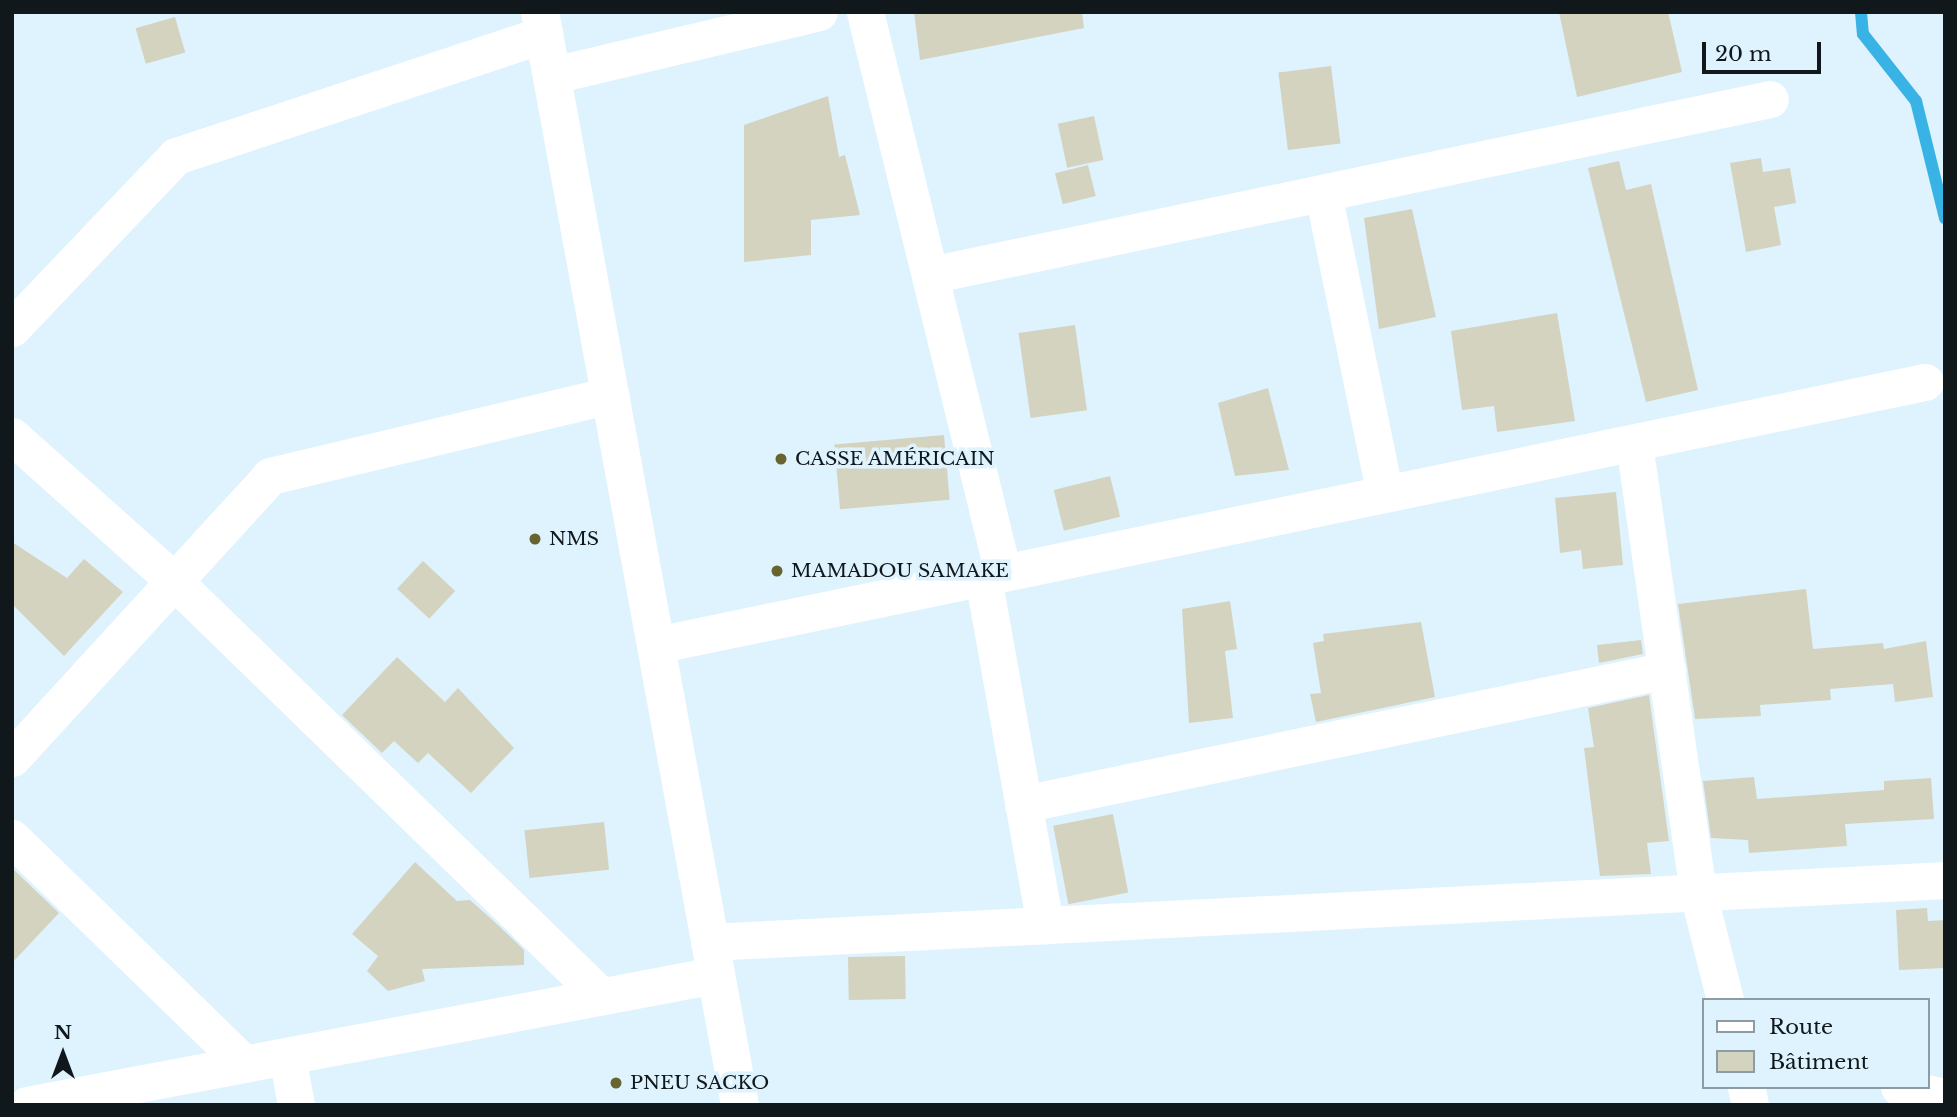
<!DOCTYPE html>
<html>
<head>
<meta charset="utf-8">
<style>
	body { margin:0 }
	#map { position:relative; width:1957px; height:1117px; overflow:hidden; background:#def3fe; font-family:"Libre Baskerville",serif }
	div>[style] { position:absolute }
	.stream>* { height:12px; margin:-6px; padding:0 6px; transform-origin:6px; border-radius:6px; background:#39b3e6 }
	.building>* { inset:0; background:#d4d3c0; transform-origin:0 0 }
	.street>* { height:37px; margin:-18.5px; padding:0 18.5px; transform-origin:18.5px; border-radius:18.5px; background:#fff }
	.primary>* { height:38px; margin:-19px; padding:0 19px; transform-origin:19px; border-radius:19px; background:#fff }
	.dots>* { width:19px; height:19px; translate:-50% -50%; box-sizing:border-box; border:4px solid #def3fe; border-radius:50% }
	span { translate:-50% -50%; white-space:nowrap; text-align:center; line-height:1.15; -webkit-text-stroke:7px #def3fe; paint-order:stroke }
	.poi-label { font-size:19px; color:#11181c }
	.left { translate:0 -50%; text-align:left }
	.frame { position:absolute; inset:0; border:14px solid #11181c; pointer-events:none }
	.legend { position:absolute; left:1702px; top:998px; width:228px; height:91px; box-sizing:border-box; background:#def3fe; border:2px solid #8c9ba4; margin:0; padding:9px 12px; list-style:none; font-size:21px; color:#11181c }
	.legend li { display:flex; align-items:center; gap:14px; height:35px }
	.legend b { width:35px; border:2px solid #8c9ba4 }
	.north { position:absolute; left:28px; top:1019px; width:70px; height:70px; -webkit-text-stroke:5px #def3fe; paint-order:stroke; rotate:0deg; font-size:19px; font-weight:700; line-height:28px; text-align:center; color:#11181c }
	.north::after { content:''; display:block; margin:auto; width:24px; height:32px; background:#11181c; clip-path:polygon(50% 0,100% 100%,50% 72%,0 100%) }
	.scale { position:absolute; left:1702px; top:42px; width:119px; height:32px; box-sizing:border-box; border:4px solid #11181c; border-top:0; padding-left:9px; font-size:21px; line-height:24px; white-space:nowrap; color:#11181c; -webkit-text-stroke:5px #def3fe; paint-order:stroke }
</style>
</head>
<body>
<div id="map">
	<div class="stream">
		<div style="left:1861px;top:12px;width:22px;rotate:85deg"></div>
		<div style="left:1863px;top:34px;width:85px;rotate:51.7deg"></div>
		<div style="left:1916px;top:101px;width:121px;rotate:76.1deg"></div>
	</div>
	<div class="building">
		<div style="clip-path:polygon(914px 12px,1082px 12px,1084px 28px,920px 60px)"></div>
		<div style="clip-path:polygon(1559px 12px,1668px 12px,1682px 72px,1577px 97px)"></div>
		<div style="left:175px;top:17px;width:37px;height:41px;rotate:74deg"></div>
		<div style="left:1331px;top:66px;width:78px;height:53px;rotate:83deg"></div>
		<div style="clip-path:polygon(828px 96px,839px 157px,845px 155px,860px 215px,811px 220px,811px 255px,744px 262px,744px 125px)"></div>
		<div style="left:1094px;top:116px;width:45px;height:37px;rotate:78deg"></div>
		<div style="clip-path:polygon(1761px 158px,1763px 172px,1790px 168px,1796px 203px,1774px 207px,1781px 245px,1746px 252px,1730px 163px)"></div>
		<div style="clip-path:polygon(1619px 161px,1626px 190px,1651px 184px,1698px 390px,1646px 402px,1588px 168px)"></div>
		<div style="left:1088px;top:165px;width:32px;height:34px;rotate:76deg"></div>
		<div style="clip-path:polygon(1412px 209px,1436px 317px,1379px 329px,1364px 218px)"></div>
		<div style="clip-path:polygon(1557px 313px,1575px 421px,1497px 432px,1494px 406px,1462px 410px,1451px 331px)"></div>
		<div style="left:1075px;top:325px;width:86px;height:57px;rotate:82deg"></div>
		<div style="clip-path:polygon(1268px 388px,1289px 470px,1235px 476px,1218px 403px)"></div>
		<div style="left:944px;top:435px;width:65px;height:110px;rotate:85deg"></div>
		<div style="left:1110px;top:476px;width:42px;height:58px;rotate:76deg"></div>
		<div style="clip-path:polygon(1616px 492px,1623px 565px,1583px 569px,1581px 550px,1560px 553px,1555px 498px)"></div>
		<div style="clip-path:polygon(12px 542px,67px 578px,84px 559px,123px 592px,64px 656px,12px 604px)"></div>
		<div style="left:423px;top:561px;width:44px;height:38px;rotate:43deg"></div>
		<div style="clip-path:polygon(1806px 589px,1813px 649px,1883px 643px,1884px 649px,1926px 641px,1933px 697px,1895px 702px,1893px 684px,1830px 689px,1831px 700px,1760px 705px,1761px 716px,1695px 719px,1678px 604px)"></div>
		<div style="clip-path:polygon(1230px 601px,1237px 649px,1225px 651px,1233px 718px,1189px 723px,1182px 609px)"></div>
		<div style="clip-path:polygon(1421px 622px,1435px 697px,1316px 722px,1310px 694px,1321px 693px,1313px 643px,1324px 641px,1323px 634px)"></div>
		<div style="clip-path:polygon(1641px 640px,1643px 654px,1599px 663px,1597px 645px)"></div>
		<div style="clip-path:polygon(397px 657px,445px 702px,458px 688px,514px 748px,471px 793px,428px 753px,418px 763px,394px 741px,382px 753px,342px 715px)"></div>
		<div style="clip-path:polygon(1649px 695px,1669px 841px,1647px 843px,1651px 874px,1600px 876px,1584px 748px,1594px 747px,1588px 708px)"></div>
		<div style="clip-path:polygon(1754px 777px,1757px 799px,1884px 790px,1884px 781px,1931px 778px,1934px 819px,1845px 824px,1847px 846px,1749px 853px,1748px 840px,1711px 838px,1703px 781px)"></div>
		<div style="left:1113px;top:814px;width:80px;height:61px;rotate:79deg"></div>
		<div style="left:604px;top:822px;width:48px;height:80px;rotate:84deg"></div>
		<div style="clip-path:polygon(415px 862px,457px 901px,470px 900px,498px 925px,524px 950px,524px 965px,422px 969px,425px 981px,388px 991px,367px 971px,378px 956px,352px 934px)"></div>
		<div style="clip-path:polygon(12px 868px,59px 913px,12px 963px)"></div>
		<div style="clip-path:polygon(1927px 908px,1928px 921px,1945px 920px,1945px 968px,1899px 970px,1896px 910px)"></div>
		<div style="left:905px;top:956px;width:43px;height:57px;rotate:89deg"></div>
	</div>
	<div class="street">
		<div style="left:865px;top:12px;width:578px;rotate:76.18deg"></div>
		<div style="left:553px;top:75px;width:273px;rotate:-13.3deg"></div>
		<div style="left:1323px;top:193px;width:307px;rotate:78.4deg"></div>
		<div style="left:930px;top:275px;width:858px;rotate:-11.83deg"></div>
		<div style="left:12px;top:328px;width:238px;rotate:-46.4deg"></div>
		<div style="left:176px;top:156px;width:388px;rotate:-18.3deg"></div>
		<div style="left:12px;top:436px;width:217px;rotate:41.8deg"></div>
		<div style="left:174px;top:581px;width:595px;rotate:44.18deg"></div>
		<div style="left:1634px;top:443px;width:455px;rotate:81.9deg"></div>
		<div style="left:1698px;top:893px;width:110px;rotate:75.8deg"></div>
		<div style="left:983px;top:577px;width:354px;rotate:79.9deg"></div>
		<div style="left:656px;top:645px;width:1296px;rotate:-11.71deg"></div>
		<div style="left:12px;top:758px;width:382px;rotate:-47.5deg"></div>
		<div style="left:270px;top:476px;width:350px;rotate:-13.4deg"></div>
		<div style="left:1023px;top:804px;width:658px;rotate:-11.75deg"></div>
		<div style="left:12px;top:838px;width:324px;rotate:44.2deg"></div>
		<div style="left:709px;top:942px;width:1238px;rotate:-2.87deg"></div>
		<div style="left:287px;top:1056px;width:50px;rotate:79.6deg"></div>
		<div style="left:1746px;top:1087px;width:18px;rotate:77deg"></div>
		<div style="left:1899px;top:1087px;width:47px;rotate:12.3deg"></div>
		<div style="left:27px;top:1105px;width:700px;rotate:-10.7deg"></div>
	</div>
	<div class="primary">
		<div style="left:540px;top:12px;width:1111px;rotate:79.63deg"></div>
	</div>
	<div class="dots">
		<div style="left:781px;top:459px;background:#676430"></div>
		<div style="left:535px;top:539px;background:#676430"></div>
		<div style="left:777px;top:571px;background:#676430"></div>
		<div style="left:616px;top:1083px;background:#676430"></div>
	</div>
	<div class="poi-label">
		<span class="left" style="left:795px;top:459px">CASSE AMÉRICAIN</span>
		<span class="left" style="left:549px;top:539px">NMS</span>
		<span class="left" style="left:791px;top:571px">MAMADOU SAMAKE</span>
		<span class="left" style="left:630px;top:1083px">PNEU SACKO</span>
	</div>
	<div class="frame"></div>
	<ul class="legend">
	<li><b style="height:9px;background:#fff"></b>Route</li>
	<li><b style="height:19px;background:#d4d3c0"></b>Bâtiment</li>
	</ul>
	<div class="north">N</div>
	<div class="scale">20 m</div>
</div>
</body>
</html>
